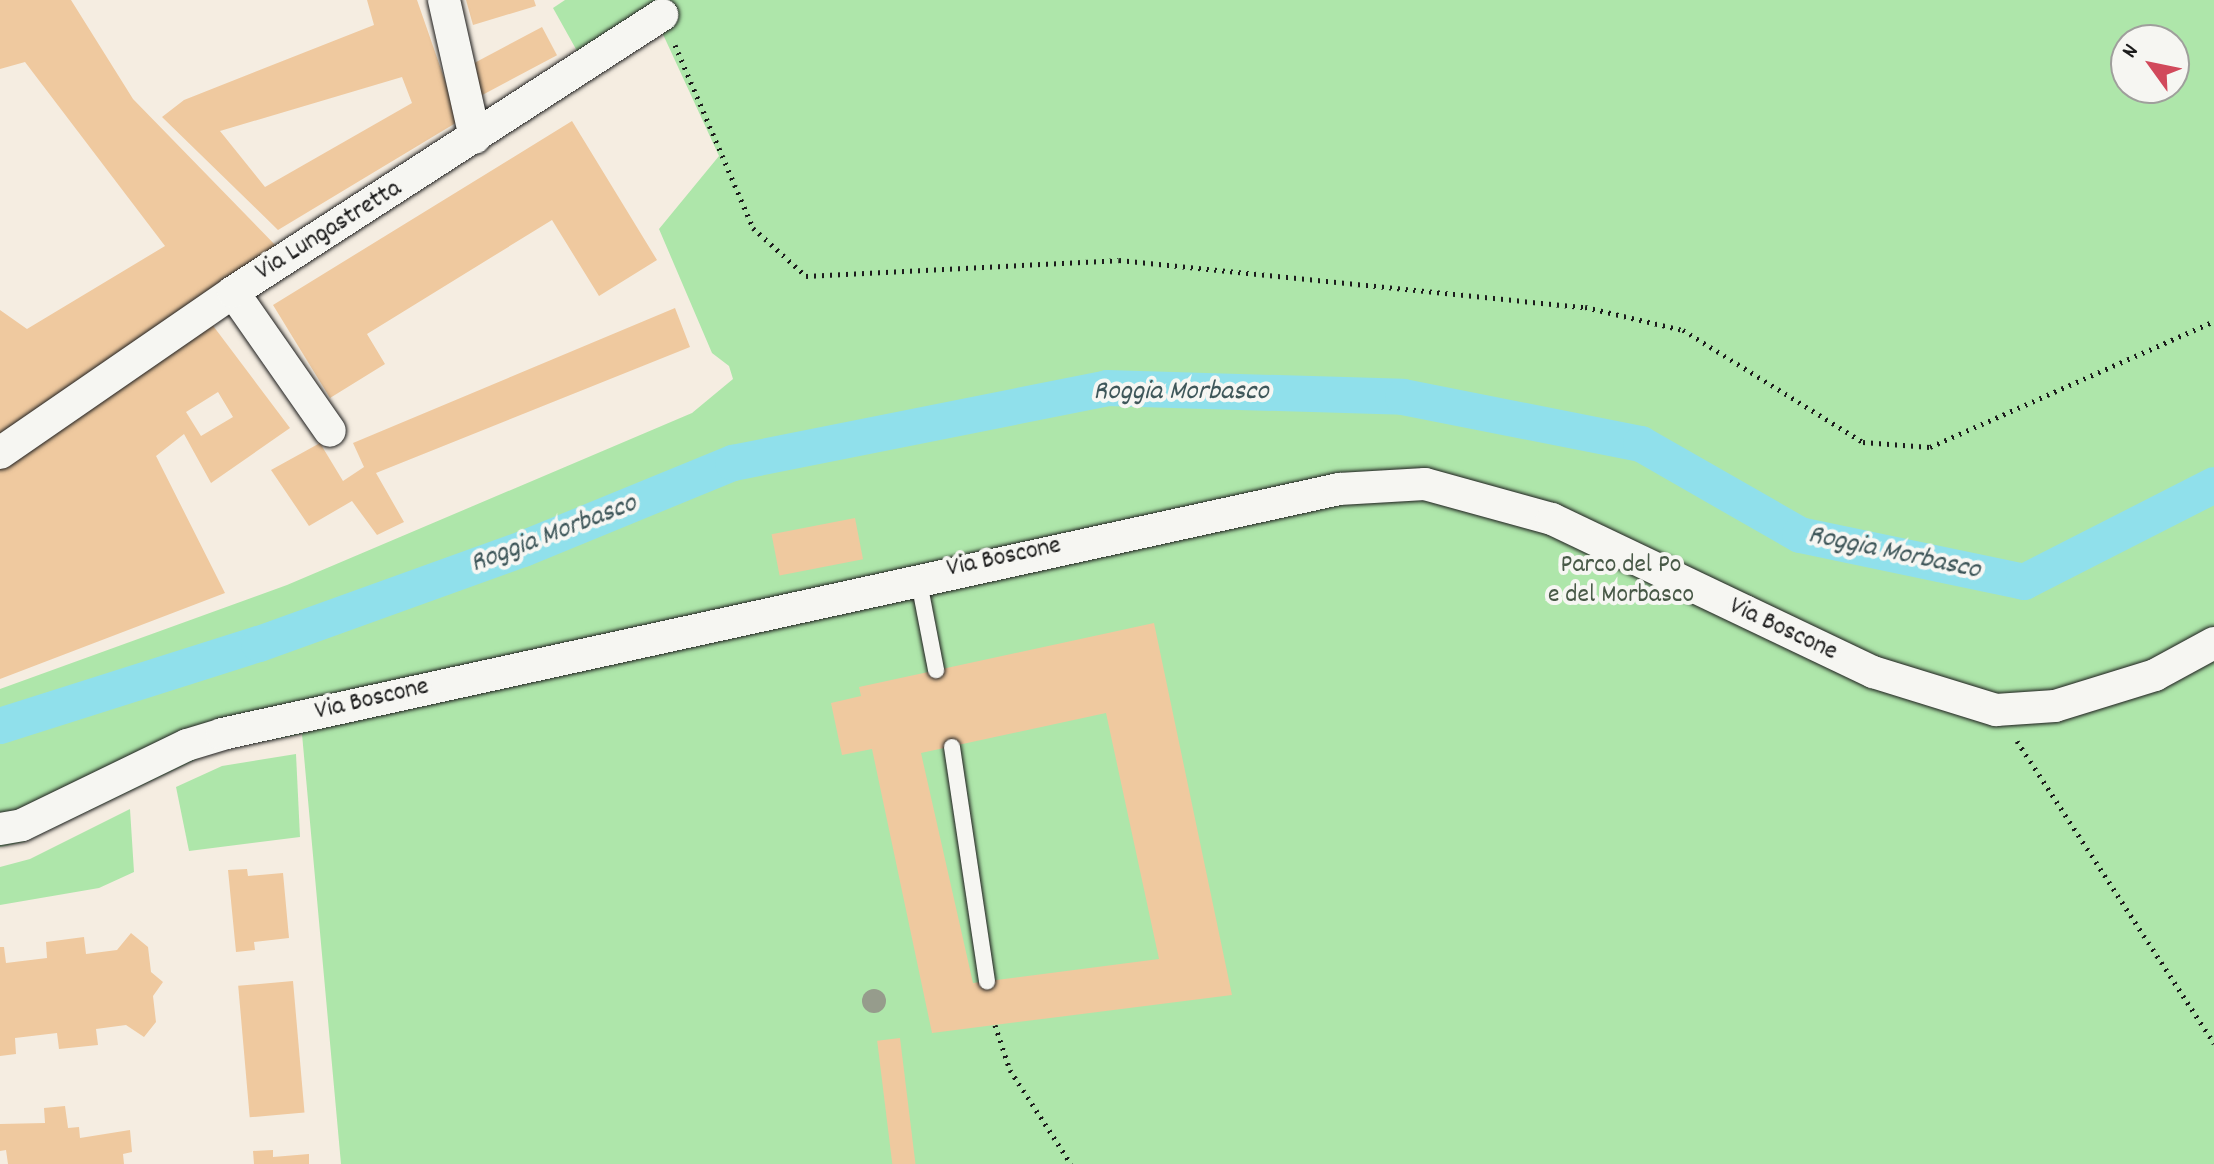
<!DOCTYPE html>
<html>
<head>
<meta charset="utf-8">
<style>
	body { margin:0 }
	#map { position:relative; width:2214px; height:1164px; overflow:hidden; background:#f5ede1; font-family:Dekko,sans-serif }
	div>[style] { position:absolute }
	.green>* { inset:0; background:#aee6aa }
	.canal>* { height:36px; margin:-18px; padding:0 18px; transform-origin:18px; border-radius:18px; background:#90e0eb }
	.building>* { inset:0; background:#efc99f; transform-origin:0 0 }
	.path>* { height:5px; margin-top:-2.5px; transform-origin:0; background:repeating-linear-gradient(90deg,#1c1c1c 0 2px,transparent 0 8px) }
	.roads { filter:drop-shadow(0 0 2px #1c1c1c) drop-shadow(0 0 2px #1c1c1c) }
	.lane>* { height:16px; margin:-8px; padding:0 8px; transform-origin:8px; border-radius:8px; background:#f6f6f2 }
	.street>* { height:32px; margin:-16px; padding:0 16px; transform-origin:16px; border-radius:16px; background:#f6f6f2 }
	.trees>* { width:24px; height:24px; margin:-12px; border-radius:50%; background:#969c8c }
	span { translate:-50% -50%; white-space:nowrap; text-align:center; line-height:1.15; -webkit-text-stroke:8px #f6f6f2; paint-order:stroke }
	.street-label { font-size:26px; color:#1c1c1c }
	.park-label { font-size:26px; color:#485947 }
	.water-label { font-size:28px; color:#3f575a; font-style:italic }
	.north { position:absolute; left:2110px; top:24px; width:80px; height:80px; box-sizing:border-box; background:#f6f6f2; border:2px solid #9f9f9c; border-radius:50%; rotate:303deg; font-size:22px; font-weight:700; line-height:32px; text-align:center; color:#1c1c1c }
	.north::after { content:''; display:block; margin:auto; width:28px; height:36px; background:#d1495b; clip-path:polygon(50% 0,100% 100%,50% 72%,0 100%) }
</style>
</head>
<body>
<div id="map">
	<div class="green">
		<div style="clip-path:polygon(evenodd,565px 0,2214px 0,2214px 1164px,341px 1164px,302px 734px,214px 751px,24px 842px,0 847px,0 689px,287px 585px,692px 413px,733px 379px,729px 366px,712px 353px,659px 229px,719px 156px,661px 30px,591px 76px,553px 8px,565px 0,2126px 40px,2174px 40px,2174px 88px,2126px 88px,2126px 40px)"></div>
		<div style="clip-path:polygon(296px 754px,300px 837px,189px 851px,176px 787px,222px 766px)"></div>
		<div style="clip-path:polygon(130px 809px,134px 872px,99px 888px,0 905px,0 867px,30px 859px)"></div>
	</div>
	<div class="canal">
		<div style="left:0;top:726px;width:272px;rotate:-17.6deg"></div>
		<div style="left:259px;top:644px;width:281px;rotate:-19.8deg"></div>
		<div style="left:523px;top:549px;width:227px;rotate:-22.3deg"></div>
		<div style="left:733px;top:463px;width:381px;rotate:-11.3deg"></div>
		<div style="left:1107px;top:388px;width:296px;rotate:1.7deg"></div>
		<div style="left:1403px;top:397px;width:243px;rotate:11.2deg"></div>
		<div style="left:1641px;top:444px;width:183px;rotate:29.8deg"></div>
		<div style="left:1800px;top:535px;width:229px;rotate:11.8deg"></div>
		<div style="left:2024px;top:582px;width:213px;rotate:-27deg"></div>
	</div>
	<div class="building">
		<div style="clip-path:polygon(0 0,71px 0,133px 99px,280px 250px,0 445px,0 310px,27px 329px,165px 246px,25px 62px,0 69px)"></div>
		<div style="clip-path:polygon(evenodd,367px 0,417px 0,459px 121px,278px 230px,162px 117px,184px 100px,374px 25px,367px 0,402px 77px,412px 103px,265px 187px,220px 131px,402px 77px)"></div>
		<div style="clip-path:polygon(466px 0,534px 0,536px 6px,473px 25px)"></div>
		<div style="left:542px;top:27px;width:32px;height:91px;rotate:62deg"></div>
		<div style="clip-path:polygon(572px 121px,657px 260px,599px 296px,552px 220px,367px 334px,385px 364px,330px 398px,273px 305px)"></div>
		<div style="clip-path:polygon(675px 308px,690px 347px,376px 473px,404px 522px,377px 535px,352px 501px,309px 526px,271px 470px,320px 443px,343px 481px,364px 467px,353px 443px)"></div>
		<div style="clip-path:polygon(evenodd,211px 323px,290px 428px,211px 483px,184px 434px,156px 456px,225px 593px,0 679px,0 468px,211px 323px,218px 392px,233px 417px,201px 436px,186px 412px,218px 392px)"></div>
		<div style="left:855px;top:518px;width:42px;height:85px;rotate:79deg"></div>
		<div style="clip-path:polygon(evenodd,1154px 623px,1232px 995px,932px 1033px,872px 749px,842px 755px,831px 703px,861px 696px,859px 687px,1154px 623px,1106px 713px,1159px 959px,973px 983px,921px 753px,1106px 713px)"></div>
		<div style="clip-path:polygon(247px 869px,248px 876px,283px 873px,289px 938px,254px 942px,255px 950px,236px 952px,228px 870px)"></div>
		<div style="clip-path:polygon(131px 933px,148px 947px,151px 972px,163px 982px,153px 996px,156px 1022px,144px 1037px,126px 1025px,96px 1029px,98px 1045px,59px 1049px,57px 1033px,15px 1038px,16px 1054px,0 1056px,0 947px,4px 947px,6px 963px,47px 958px,46px 942px,84px 937px,86px 954px,117px 950px)"></div>
		<div style="left:293px;top:981px;width:132px;height:55px;rotate:85deg"></div>
		<div style="left:900px;top:1038px;width:127px;height:23px;rotate:83deg"></div>
		<div style="clip-path:polygon(65px 1106px,68px 1128px,79px 1127px,80px 1138px,130px 1130px,132px 1152px,123px 1154px,124px 1164px,8px 1164px,6px 1150px,0 1151px,0 1124px,45px 1123px,44px 1108px)"></div>
		<div style="clip-path:polygon(273px 1150px,273px 1157px,309px 1154px,309px 1164px,254px 1164px,253px 1151px)"></div>
	</div>
	<div class="path">
		<div style="left:675px;top:45px;width:199px;rotate:66.9deg"></div>
		<div style="left:753px;top:228px;width:72px;rotate:42.2deg"></div>
		<div style="left:806px;top:276px;width:313px;rotate:-2.9deg"></div>
		<div style="left:1119px;top:260px;width:468px;rotate:5.8deg"></div>
		<div style="left:1585px;top:307px;width:101px;rotate:13.2deg"></div>
		<div style="left:1683px;top:330px;width:212px;rotate:31.9deg"></div>
		<div style="left:1863px;top:442px;width:67px;rotate:4.3deg"></div>
		<div style="left:1930px;top:447px;width:311px;rotate:-23.9deg"></div>
		<div style="left:2017px;top:741px;width:361px;rotate:56.9deg"></div>
		<div style="left:995px;top:1025px;width:47px;rotate:71.6deg"></div>
		<div style="left:1010px;top:1070px;width:112px;rotate:57deg"></div>
	</div>
	<div class="roads">
		<div class="lane">
			<div style="left:918px;top:577px;width:95px;rotate:79deg"></div>
			<div style="left:952px;top:747px;width:237px;rotate:81.5deg"></div>
		</div>
		<div class="street">
			<div style="left:444px;top:0;width:141px;rotate:77.3deg"></div>
			<div style="left:233px;top:292px;width:169px;rotate:55.1deg"></div>
			<div style="left:0;top:453px;width:283px;rotate:-34.6deg"></div>
			<div style="left:233px;top:292px;width:511px;rotate:-32.85deg"></div>
			<div style="left:0;top:829px;width:22px;rotate:-10deg"></div>
			<div style="left:22px;top:825px;width:183px;rotate:-25.9deg"></div>
			<div style="left:187px;top:745px;width:37px;rotate:-17deg"></div>
			<div style="left:222px;top:734px;width:1144px;rotate:-12.37deg"></div>
			<div style="left:1339px;top:489px;width:86px;rotate:-3.3deg"></div>
			<div style="left:1425px;top:484px;width:132px;rotate:15.4deg"></div>
			<div style="left:1552px;top:519px;width:356px;rotate:25.5deg"></div>
			<div style="left:1873px;top:672px;width:129px;rotate:17.2deg"></div>
			<div style="left:1996px;top:710px;width:59px;rotate:-3.9deg"></div>
			<div style="left:2055px;top:706px;width:105px;rotate:-17.2deg"></div>
			<div style="left:2155px;top:675px;width:67px;rotate:-28.5deg"></div>
		</div>
	</div>
	<div class="trees">
		<div style="left:874px;top:1001px"></div>
	</div>
	<div class="street-label">
		<span style="left:329px;top:231px;rotate:-32deg">Via Lungastretta</span>
		<span style="left:1004px;top:558px;rotate:-12deg">Via Boscone</span>
		<span style="left:1783px;top:630px;rotate:25deg">Via Boscone</span>
		<span style="left:372px;top:700px;rotate:-13deg">Via Boscone</span>
	</div>
	<div class="park-label">
		<span style="left:1621px;top:581px">Parco del Po<br>e del Morbasco</span>
	</div>
	<div class="water-label">
		<span style="left:1181px;top:393px">Roggia Morbasco</span>
		<span style="left:554px;top:535px;rotate:-21deg">Roggia Morbasco</span>
		<span style="left:1894px;top:554px;rotate:12deg">Roggia Morbasco</span>
	</div>
	<div class="north">N</div>
</div>
</body>
</html>
